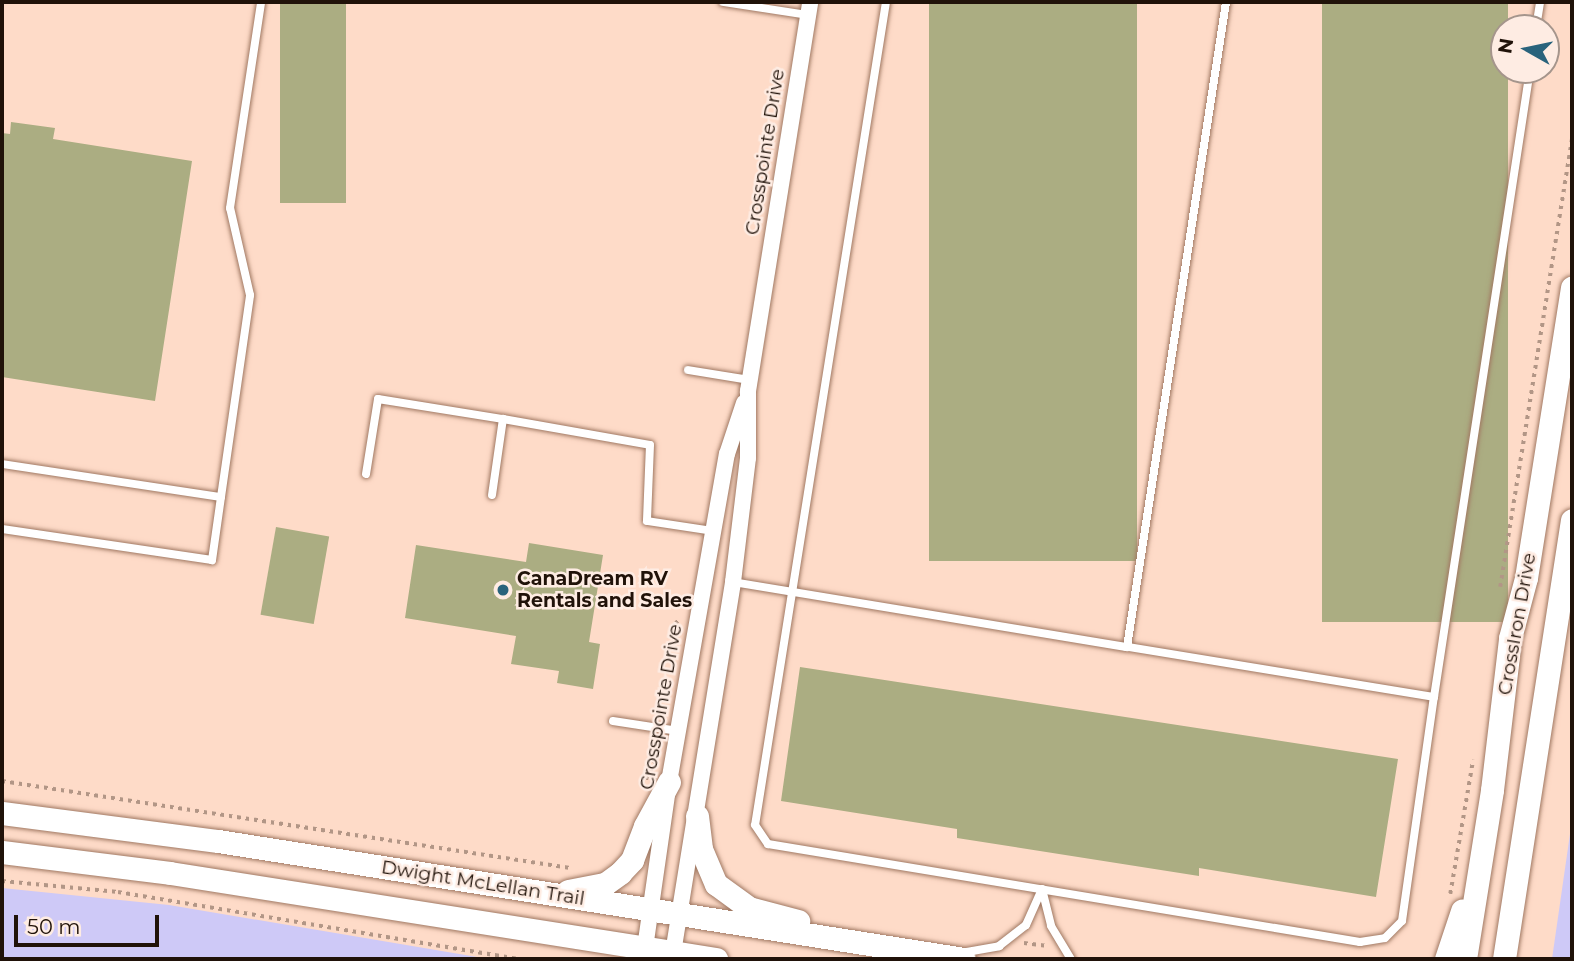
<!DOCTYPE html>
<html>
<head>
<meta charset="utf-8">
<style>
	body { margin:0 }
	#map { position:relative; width:1574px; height:961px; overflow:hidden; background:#fedbc8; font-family:Montserrat,sans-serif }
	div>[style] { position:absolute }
	.green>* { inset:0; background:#cec9f7 }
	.building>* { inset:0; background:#abad82; transform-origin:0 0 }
	.path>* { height:3.5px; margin-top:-1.75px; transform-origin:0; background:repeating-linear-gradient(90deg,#b29686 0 3.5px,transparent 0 8.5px) }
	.roads { filter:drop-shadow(0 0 2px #a07862) drop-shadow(0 0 2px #a07862) }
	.lane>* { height:8px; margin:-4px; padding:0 4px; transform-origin:4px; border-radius:4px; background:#fff }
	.street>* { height:16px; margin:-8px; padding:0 8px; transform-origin:8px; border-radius:8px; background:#fff }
	.secondary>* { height:23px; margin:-11.5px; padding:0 11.5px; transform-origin:11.5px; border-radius:11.5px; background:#fff }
	.dots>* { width:19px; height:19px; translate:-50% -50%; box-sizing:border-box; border:4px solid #feece3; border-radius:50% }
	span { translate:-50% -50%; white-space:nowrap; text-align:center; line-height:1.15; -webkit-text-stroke:5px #feece3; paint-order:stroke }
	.street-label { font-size:19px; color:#201209 }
	.poi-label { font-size:19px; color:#201209; font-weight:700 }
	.left { translate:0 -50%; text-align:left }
	.frame { position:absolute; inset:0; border:4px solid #201209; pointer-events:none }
	.north { position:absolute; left:1490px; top:14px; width:70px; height:70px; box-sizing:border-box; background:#feece3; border:2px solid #a5958c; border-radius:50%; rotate:279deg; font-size:19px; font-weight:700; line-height:28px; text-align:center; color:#201209 }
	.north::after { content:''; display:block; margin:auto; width:24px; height:32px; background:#29637c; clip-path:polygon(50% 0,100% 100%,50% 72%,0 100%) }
	.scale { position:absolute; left:14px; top:915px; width:145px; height:32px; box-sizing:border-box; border:4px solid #201209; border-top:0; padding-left:9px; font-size:21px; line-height:24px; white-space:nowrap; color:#201209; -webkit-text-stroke:5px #feece3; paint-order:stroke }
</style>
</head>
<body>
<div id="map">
	<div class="green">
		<div style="clip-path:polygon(1572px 820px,1572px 959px,1552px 959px)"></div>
		<div style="clip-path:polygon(2px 888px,169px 905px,489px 959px,2px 959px)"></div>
	</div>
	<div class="building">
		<div style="left:280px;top:2px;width:66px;height:201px"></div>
		<div style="left:929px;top:2px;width:208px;height:559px"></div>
		<div style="left:1322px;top:2px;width:186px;height:620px"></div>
		<div style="clip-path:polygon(11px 122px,55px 128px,53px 139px,192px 161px,155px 401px,2px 377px,2px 133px,10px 134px)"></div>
		<div style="left:276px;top:527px;width:54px;height:89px;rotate:10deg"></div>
		<div style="clip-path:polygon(529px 543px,603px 555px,589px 642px,600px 644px,593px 689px,557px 683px,559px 671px,511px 664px,516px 636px,405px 618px,416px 545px,526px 562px)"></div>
		<div style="clip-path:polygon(800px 667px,1398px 759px,1376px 897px,1199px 868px,1199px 876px,957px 838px,957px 829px,781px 801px)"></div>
	</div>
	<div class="path">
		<div style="left:1500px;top:587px;width:456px;rotate:-80.9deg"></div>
		<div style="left:674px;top:650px;width:26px;rotate:-88deg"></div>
		<div style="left:675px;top:624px;width:8px;rotate:-50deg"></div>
		<div style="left:2px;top:781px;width:575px;rotate:8.71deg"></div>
		<div style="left:642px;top:787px;width:27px;rotate:-63deg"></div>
		<div style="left:2px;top:881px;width:117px;rotate:5.4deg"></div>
		<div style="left:118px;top:892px;width:406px;rotate:9.5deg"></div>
		<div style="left:1450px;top:894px;width:136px;rotate:-80.3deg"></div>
		<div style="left:1024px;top:943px;width:24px;rotate:7deg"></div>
	</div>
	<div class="roads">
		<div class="lane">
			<div style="left:723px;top:2px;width:86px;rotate:8.7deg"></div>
			<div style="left:886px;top:2px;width:833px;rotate:99.04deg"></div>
			<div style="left:755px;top:825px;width:23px;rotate:56deg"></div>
			<div style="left:768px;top:844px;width:600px;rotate:9.4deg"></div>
			<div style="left:1360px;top:942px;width:25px;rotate:-9deg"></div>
			<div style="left:1385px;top:938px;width:24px;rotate:-45deg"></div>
			<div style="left:1402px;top:921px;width:226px;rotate:-81.9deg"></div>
			<div style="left:1434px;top:697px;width:311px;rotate:-170.7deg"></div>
			<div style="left:1536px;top:28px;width:26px;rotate:-81deg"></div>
			<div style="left:688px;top:370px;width:63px;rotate:9.2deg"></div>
			<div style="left:2px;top:464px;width:221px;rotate:8.6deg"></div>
			<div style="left:221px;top:497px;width:64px;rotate:98.1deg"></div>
			<div style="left:212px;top:560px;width:212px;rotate:-171.6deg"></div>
			<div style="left:366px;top:474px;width:76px;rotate:-80.9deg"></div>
			<div style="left:378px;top:399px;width:127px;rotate:9.1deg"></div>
			<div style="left:492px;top:495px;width:77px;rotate:-81.8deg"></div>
			<div style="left:503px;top:419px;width:149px;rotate:10deg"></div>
			<div style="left:650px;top:445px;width:76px;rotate:92.3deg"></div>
			<div style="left:647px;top:521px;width:67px;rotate:8.6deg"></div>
			<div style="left:221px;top:497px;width:204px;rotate:-81.8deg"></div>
			<div style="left:250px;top:295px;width:89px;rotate:-102.9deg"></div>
			<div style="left:230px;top:208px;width:208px;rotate:-81.4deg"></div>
			<div style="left:733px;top:582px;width:399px;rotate:9.4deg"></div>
			<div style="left:1127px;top:647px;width:653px;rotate:-81.27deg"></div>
			<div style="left:1434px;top:697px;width:634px;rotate:-81.3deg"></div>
			<div style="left:613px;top:721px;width:66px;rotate:8.7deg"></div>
			<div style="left:1042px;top:889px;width:38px;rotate:76deg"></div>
			<div style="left:1051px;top:926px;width:39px;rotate:59deg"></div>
			<div style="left:961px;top:953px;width:39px;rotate:-10deg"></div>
			<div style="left:999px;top:946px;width:34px;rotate:-38deg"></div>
			<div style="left:1026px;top:925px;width:39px;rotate:-66deg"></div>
		</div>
		<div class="street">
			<div style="left:645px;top:948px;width:168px;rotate:-81.8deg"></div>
			<div style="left:669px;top:782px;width:333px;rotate:-80deg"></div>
			<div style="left:727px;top:454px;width:54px;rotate:-71.6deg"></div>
			<div style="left:673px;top:953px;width:376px;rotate:-80.8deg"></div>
			<div style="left:733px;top:582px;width:125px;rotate:-83.1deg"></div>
			<div style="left:748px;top:458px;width:67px;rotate:-90deg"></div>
			<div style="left:748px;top:391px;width:394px;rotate:-80.9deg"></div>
		</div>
		<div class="secondary">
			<div style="left:2px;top:813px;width:218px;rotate:7.4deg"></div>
			<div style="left:218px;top:841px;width:755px;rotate:8.99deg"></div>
			<div style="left:697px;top:816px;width:33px;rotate:83deg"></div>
			<div style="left:701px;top:849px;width:38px;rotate:67deg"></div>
			<div style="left:716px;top:884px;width:41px;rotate:36deg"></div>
			<div style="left:749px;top:908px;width:51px;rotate:14.9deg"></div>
			<div style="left:2px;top:852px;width:169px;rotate:7.1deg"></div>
			<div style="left:170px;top:873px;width:553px;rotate:8.95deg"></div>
			<div style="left:568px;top:891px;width:38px;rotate:-11deg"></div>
			<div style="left:605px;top:884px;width:19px;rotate:-36deg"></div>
			<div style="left:620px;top:873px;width:18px;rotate:-47deg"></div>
			<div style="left:632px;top:860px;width:36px;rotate:-69deg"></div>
			<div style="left:645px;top:826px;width:50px;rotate:-61.4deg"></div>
			<div style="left:1446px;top:959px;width:51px;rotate:-71.6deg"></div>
			<div style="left:1465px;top:959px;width:171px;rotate:-80.9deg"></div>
			<div style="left:1492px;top:790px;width:153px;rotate:-83.2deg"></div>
			<div style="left:1510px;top:638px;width:62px;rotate:-75.1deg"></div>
			<div style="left:1526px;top:578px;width:294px;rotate:-81deg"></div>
			<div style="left:1504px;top:959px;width:444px;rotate:-81.2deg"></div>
		</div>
	</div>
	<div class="dots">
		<div style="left:503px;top:590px;background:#29637c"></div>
	</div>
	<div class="street-label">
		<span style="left:765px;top:152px;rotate:-81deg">Crosspointe Drive</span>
		<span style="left:1517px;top:624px;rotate:-80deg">CrossIron Drive</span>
		<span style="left:661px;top:707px;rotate:-80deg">Crosspointe Drive</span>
		<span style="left:483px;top:883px;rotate:9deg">Dwight McLellan Trail</span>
	</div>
	<div class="poi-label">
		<span class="left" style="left:517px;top:590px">CanaDream RV<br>Rentals and Sales</span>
	</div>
	<div class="frame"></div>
	<div class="north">N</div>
	<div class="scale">50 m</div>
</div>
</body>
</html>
